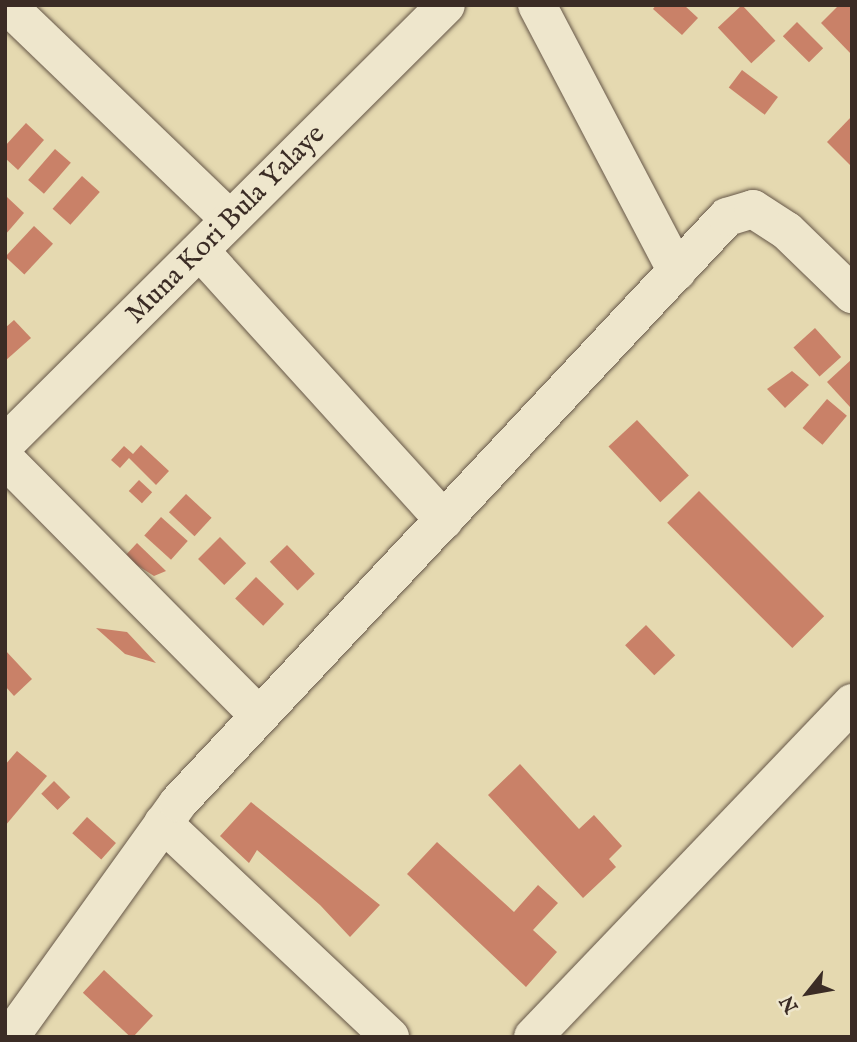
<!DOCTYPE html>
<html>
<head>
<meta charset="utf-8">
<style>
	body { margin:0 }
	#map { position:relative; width:857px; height:1042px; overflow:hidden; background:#e5d9b0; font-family:"IM FELL English",serif }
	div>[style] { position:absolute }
	.building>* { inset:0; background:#c98168; transform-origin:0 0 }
	.roads { filter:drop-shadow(0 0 2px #665748) drop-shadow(0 0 2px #665748) }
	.street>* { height:38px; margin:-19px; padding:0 19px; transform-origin:19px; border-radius:19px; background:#eee6cc }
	span { translate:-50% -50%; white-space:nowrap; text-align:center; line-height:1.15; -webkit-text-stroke:5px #eee6cc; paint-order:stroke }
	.street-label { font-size:28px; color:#3b2c25 }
	.frame { position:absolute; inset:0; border:7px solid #3b2c25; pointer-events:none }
	.north { position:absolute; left:773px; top:958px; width:70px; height:70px; -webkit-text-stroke:5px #eee6cc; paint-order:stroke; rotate:239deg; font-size:19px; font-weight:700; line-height:28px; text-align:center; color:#3b2c25 }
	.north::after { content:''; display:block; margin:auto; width:24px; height:32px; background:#3b2c25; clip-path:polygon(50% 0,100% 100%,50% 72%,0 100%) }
</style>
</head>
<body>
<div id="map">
	<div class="building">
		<div style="clip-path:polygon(656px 5px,684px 5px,698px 18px,682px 35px,653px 9px)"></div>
		<div style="left:742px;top:5px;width:49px;height:33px;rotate:47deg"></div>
		<div style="clip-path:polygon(839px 5px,852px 7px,852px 55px,821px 23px)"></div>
		<div style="left:797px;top:22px;width:37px;height:20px;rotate:45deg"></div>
		<div style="left:742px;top:70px;width:45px;height:22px;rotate:37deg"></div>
		<div style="clip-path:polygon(852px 116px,852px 167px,827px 142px)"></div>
		<div style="clip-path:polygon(26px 123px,44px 140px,18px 170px,5px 158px,5px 146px)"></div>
		<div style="left:55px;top:149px;width:21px;height:41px;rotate:41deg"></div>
		<div style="left:82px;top:176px;width:24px;height:44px;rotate:42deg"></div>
		<div style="clip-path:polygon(7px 197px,24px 213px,5px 235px,5px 199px)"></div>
		<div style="left:34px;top:226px;width:26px;height:42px;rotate:43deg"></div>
		<div style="clip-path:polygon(14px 320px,31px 338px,5px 361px,5px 328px)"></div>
		<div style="left:815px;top:328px;width:39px;height:29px;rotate:48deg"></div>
		<div style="clip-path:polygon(852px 359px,852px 405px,850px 407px,827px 382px)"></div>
		<div style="clip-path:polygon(792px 371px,809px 385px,785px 408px,767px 389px)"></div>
		<div style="left:827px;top:399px;width:26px;height:38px;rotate:40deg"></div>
		<div style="left:637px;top:420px;width:76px;height:39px;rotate:47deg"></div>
		<div style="clip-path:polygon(141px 445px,169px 471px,156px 485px,129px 458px,120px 468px,111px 460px,124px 446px,133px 454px)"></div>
		<div style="left:139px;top:480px;width:18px;height:15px;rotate:43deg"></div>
		<div style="left:699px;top:491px;width:177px;height:45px;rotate:45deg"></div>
		<div style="left:186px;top:494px;width:35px;height:25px;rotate:43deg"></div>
		<div style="left:161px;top:517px;width:36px;height:25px;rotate:42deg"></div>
		<div style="left:220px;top:537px;width:37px;height:31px;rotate:45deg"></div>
		<div style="clip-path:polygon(137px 543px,166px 571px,154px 576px,124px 557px)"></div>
		<div style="left:287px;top:545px;width:40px;height:24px;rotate:46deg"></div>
		<div style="left:256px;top:577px;width:39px;height:30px;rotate:44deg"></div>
		<div style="left:646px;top:625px;width:42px;height:29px;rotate:46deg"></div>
		<div style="clip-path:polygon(96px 628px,127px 632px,156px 663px,125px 654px)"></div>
		<div style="clip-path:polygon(5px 650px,32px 679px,14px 696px,5px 686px)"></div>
		<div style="clip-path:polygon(17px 751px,47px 776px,5px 826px,5px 765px)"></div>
		<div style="clip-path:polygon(520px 764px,579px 829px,594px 815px,622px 846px,609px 859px,616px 867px,583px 898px,488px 795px)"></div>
		<div style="left:54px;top:781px;width:23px;height:18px;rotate:45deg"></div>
		<div style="clip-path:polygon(251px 802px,380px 905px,350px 937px,320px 905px,257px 850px,249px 863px,220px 836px)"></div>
		<div style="left:87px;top:817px;width:39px;height:22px;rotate:42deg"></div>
		<div style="clip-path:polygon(437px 842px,514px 912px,538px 885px,558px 903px,533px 930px,557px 952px,526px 987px,407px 874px)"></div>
		<div style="left:104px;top:970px;width:67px;height:31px;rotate:43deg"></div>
	</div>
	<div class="roads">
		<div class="street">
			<div style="left:7px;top:5px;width:308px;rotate:43.9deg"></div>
			<div style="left:537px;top:5px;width:301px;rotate:62.3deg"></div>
			<div style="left:201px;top:252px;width:362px;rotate:47.8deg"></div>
			<div style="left:5px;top:444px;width:622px;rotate:-44.87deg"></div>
			<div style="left:5px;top:459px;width:361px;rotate:45.3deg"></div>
			<div style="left:163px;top:823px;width:312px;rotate:43.3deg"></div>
			<div style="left:10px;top:1037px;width:288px;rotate:-54.3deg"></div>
			<div style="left:178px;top:803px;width:803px;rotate:-46.87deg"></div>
			<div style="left:727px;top:217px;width:27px;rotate:-17deg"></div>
			<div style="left:753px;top:209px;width:40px;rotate:32.9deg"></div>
			<div style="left:787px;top:231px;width:91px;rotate:44.1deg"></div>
			<div style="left:533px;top:1037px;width:462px;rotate:-46.3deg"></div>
		</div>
	</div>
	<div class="street-label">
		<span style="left:226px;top:225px;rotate:-45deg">Muna Kori Bula Yalaye</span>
	</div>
	<div class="frame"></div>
	<div class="north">N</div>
</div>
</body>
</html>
